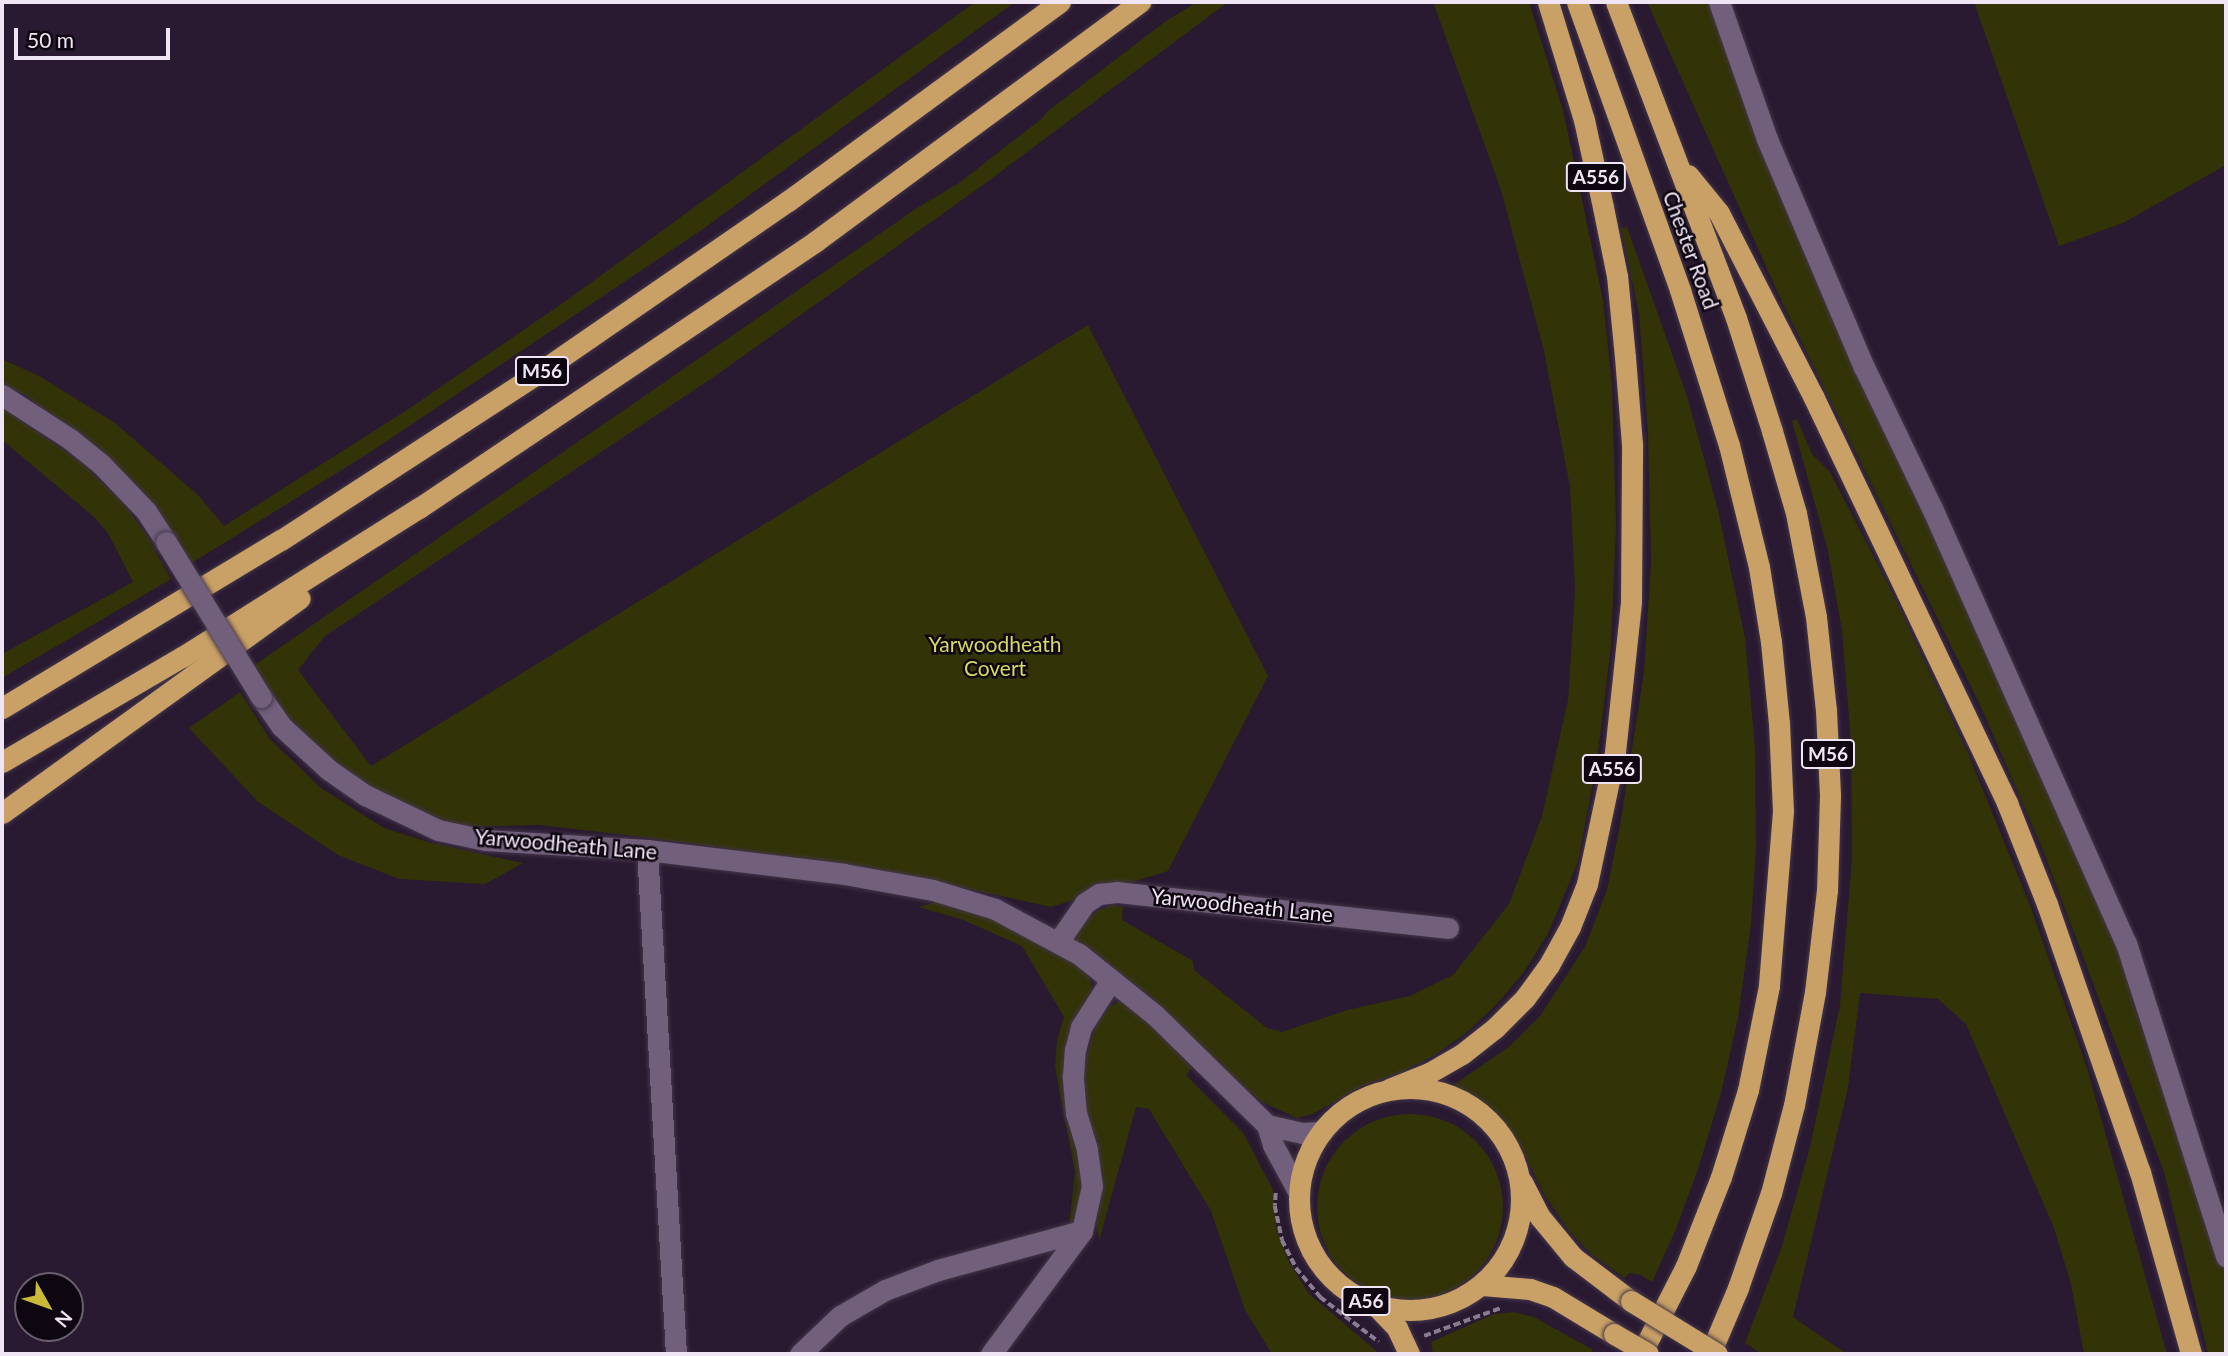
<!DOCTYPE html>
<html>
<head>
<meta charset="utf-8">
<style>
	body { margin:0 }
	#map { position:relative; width:2228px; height:1356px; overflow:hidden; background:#291931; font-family:Lato,sans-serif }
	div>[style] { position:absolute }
	.green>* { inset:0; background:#323307 }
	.round { border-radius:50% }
	.path>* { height:3.5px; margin-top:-1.75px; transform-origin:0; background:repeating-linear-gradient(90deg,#897c90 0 7px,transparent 0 10.5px) }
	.roads { filter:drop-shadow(0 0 2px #433649) drop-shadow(0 0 2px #433649) }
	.minor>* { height:21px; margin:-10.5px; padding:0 10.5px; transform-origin:10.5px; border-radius:10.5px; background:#725f7b }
	.highway>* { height:21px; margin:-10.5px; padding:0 10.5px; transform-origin:10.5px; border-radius:10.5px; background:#c9a065 }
	.highway>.ring { margin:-10.5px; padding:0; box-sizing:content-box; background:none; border:21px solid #c9a065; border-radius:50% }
	.bridges { filter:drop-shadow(0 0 2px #433649) drop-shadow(0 0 2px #433649) }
	.minor-bridge>* { height:21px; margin:-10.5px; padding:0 10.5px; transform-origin:10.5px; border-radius:10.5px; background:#725f7b }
	.highway-bridge>* { height:21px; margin:-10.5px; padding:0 10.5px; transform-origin:10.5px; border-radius:10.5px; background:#c9a065 }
	span { translate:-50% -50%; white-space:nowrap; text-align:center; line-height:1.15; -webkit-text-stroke:5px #0e0711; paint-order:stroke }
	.shield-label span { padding:2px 5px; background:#0e0711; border:2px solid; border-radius:5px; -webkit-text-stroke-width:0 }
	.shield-label { font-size:19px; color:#f0e5f5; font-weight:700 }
	.street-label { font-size:21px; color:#f0e5f5 }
	.park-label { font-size:21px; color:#d6d964 }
	.frame { position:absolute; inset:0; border:4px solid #f0e5f5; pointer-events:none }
	.north { position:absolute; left:14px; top:1272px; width:70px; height:70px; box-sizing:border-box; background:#0e0711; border:2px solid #68606c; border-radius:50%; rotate:130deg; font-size:19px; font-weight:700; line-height:28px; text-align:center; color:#f0e5f5 }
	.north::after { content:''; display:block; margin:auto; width:24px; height:32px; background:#caba3a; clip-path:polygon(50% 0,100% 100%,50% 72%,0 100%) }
	.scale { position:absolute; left:14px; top:28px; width:156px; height:32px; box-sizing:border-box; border:4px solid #f0e5f5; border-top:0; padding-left:9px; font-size:21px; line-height:24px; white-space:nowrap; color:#f0e5f5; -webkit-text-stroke:5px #0e0711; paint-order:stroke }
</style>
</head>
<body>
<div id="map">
	<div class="green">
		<div style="clip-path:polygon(975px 2px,1015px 2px,703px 229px,369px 453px,187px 566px,61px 427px,27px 396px,2px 384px,2px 359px,39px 376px,115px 423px,198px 495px,224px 526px,407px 410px,570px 298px)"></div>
		<div style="clip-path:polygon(1197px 2px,1228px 2px,983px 185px,718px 374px,325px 636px,298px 670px,371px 766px,1088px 325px,1268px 676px,1168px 871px,1051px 907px,886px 871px,651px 838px,539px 825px,467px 827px,415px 814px,362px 788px,301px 736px,250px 668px,920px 206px,959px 183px,1040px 120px,1048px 111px,1166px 21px)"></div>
		<div style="clip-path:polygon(1433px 2px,1529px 2px,1563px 110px,1603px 300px,1612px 386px,1616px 526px,1611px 646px,1597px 761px,1578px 862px,1548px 934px,1524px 972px,1496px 1005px,1466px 1033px,1435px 1055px,1400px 1073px,1360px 1087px,1313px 1114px,1297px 1118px,1262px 1102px,1239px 1084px,1149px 995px,1073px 940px,1083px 922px,1098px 911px,1111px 905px,1123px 907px,1122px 920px,1193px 961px,1194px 970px,1267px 1028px,1282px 1032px,1347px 1010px,1410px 996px,1453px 975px,1509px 904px,1542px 816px,1568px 700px,1575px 589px,1570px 487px,1544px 351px,1501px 190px)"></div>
		<div style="clip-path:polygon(1647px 2px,1716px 2px,2139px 994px,2131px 998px,2226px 1266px,2226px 1354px,2210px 1354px,2207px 1350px,2164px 1172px,2042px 848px,1980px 705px,1781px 300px)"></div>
		<div style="clip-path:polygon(1974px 2px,2226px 2px,2226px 165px,2123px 223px,2059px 246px)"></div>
		<div style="clip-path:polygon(1627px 227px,1687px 396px,1718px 510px,1745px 638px,1755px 747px,1756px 847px,1751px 924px,1738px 1018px,1721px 1093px,1698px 1169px,1676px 1229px,1652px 1282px,1641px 1275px,1629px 1273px,1625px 1278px,1591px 1254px,1568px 1230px,1545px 1196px,1518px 1141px,1496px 1114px,1475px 1098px,1452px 1086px,1510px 1046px,1540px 1016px,1585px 947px,1607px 890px,1620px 825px,1644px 672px,1651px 562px,1648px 434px,1639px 314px,1621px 228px)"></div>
		<div style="clip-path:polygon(2px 408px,78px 460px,121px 501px,146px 534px,171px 579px,2px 678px,2px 654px,133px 582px,108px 533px,94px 517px,2px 440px)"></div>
		<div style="clip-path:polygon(1797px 419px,1812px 454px,1830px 472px,1892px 592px,1967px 751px,2030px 905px,2087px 1068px,2167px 1354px,2084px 1354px,2071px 1284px,2054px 1228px,1966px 1024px,1938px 999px,1860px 993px,1848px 1088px,1793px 1317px,1847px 1354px,1762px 1354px,1745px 1343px,1782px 1246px,1810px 1147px,1840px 1005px,1852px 859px,1851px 742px,1842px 631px,1828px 551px,1792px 421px)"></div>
		<div style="clip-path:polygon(240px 692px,270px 739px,321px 788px,384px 828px,428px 842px,523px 863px,485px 884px,399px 879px,338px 855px,258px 802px,189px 728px)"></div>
		<div style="clip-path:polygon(937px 902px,976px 912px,1046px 941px,1089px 974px,1093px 994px,1072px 1043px,1089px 1184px,1081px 1224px,1069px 1226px,1075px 1172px,1055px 1067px,1057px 1040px,1064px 1017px,1022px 946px,961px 919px,918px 907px)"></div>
		<div style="clip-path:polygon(1118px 1002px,1126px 1002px,1150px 1022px,1192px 1068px,1186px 1075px,1244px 1134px,1273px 1190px,1277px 1231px,1289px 1262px,1309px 1294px,1380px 1354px,1272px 1354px,1245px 1310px,1211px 1211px,1149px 1109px,1136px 1107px,1099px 1241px,1096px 1220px,1103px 1175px,1083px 1107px,1081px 1073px,1096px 1025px,1110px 1006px)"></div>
		<div class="round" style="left:1317px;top:1114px;width:186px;height:186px"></div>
		<div style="clip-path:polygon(1514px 1312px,1534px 1317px,1593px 1350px,1591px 1354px,1433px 1354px,1431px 1342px,1494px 1314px)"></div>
	</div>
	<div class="path">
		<div style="left:1276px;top:1193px;width:13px;rotate:94deg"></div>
		<div style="left:1275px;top:1206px;width:35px;rotate:78deg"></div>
		<div style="left:1282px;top:1240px;width:31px;rotate:63deg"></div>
		<div style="left:1296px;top:1268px;width:38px;rotate:50deg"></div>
		<div style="left:1320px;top:1297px;width:74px;rotate:37.3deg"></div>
		<div style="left:1424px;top:1336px;width:82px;rotate:-20deg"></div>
	</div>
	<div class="roads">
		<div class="minor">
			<div style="left:1719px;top:2px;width:145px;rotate:70.7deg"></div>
			<div style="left:1767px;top:139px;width:248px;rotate:67deg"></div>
			<div style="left:1864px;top:367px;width:157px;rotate:64.3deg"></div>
			<div style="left:1932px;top:508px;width:476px;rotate:66deg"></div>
			<div style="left:2126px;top:943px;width:329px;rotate:72.3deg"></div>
			<div style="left:2px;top:395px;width:81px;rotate:32.9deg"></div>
			<div style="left:70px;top:439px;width:40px;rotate:39deg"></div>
			<div style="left:101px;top:464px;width:65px;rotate:46.2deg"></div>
			<div style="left:146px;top:511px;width:37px;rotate:57deg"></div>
			<div style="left:261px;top:697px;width:35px;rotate:55deg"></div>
			<div style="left:281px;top:726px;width:65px;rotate:42.5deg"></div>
			<div style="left:329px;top:770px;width:44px;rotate:34.8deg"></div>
			<div style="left:365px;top:795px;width:81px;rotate:25.6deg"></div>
			<div style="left:438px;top:830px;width:48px;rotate:12deg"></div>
			<div style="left:485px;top:840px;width:162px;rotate:3.5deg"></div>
			<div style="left:647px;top:850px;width:198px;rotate:6.9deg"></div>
			<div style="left:844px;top:874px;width:90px;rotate:10.2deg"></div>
			<div style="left:933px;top:890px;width:65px;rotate:17deg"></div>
			<div style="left:995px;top:909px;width:95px;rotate:28.2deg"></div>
			<div style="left:1079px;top:954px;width:97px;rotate:38.8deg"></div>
			<div style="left:1155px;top:1015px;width:157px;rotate:44.5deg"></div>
			<div style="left:1267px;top:1125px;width:36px;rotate:13deg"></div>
			<div style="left:1302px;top:1133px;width:20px;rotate:-3deg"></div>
			<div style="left:647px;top:850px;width:505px;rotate:86.71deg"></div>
			<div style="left:1058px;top:942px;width:47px;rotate:-55.3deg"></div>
			<div style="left:1085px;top:903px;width:17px;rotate:-33deg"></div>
			<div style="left:1099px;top:894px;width:18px;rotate:-6deg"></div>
			<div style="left:1117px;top:892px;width:333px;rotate:6.2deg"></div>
			<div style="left:1267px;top:1125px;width:21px;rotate:73deg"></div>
			<div style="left:1273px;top:1145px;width:55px;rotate:61.6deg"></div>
			<div style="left:800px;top:1354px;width:55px;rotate:-43.5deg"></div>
			<div style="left:840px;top:1316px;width:52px;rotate:-30deg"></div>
			<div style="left:885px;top:1290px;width:57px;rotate:-20.7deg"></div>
			<div style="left:938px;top:1270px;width:149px;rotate:-15.2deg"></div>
			<div style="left:1082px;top:1231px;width:46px;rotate:-77.5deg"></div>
			<div style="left:1092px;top:1186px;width:37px;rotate:-98deg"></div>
			<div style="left:1087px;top:1149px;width:37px;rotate:-107deg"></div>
			<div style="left:1076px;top:1114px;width:38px;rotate:-95deg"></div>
			<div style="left:1073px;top:1076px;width:26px;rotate:-86deg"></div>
			<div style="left:1075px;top:1050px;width:24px;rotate:-75deg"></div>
			<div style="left:1081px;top:1027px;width:56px;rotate:-57.4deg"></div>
			<div style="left:991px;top:1354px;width:153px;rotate:-53.5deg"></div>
		</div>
		<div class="highway">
			<div style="left:1577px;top:2px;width:306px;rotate:70.3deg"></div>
			<div style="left:1680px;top:290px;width:163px;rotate:72.5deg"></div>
			<div style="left:1729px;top:445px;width:126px;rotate:76.2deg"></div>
			<div style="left:1759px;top:567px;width:76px;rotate:80.9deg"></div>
			<div style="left:1771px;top:642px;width:81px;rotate:84.4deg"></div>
			<div style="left:1779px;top:723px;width:88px;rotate:87.4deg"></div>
			<div style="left:1783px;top:811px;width:176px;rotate:94.6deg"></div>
			<div style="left:1769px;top:986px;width:106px;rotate:101.4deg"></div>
			<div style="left:1748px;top:1090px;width:91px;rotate:107.2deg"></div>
			<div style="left:1721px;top:1177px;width:96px;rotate:111.5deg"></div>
			<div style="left:1686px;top:1266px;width:99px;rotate:117.1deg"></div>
			<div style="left:1616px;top:2px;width:338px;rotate:69.2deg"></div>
			<div style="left:1736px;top:318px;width:119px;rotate:72.3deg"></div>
			<div style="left:1772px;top:431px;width:85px;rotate:73.7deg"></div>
			<div style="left:1796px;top:513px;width:106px;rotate:79.1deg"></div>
			<div style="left:1816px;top:617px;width:94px;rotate:83.9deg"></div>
			<div style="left:1826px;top:710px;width:86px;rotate:87.3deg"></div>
			<div style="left:1830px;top:796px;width:94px;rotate:91.8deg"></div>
			<div style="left:1827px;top:890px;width:103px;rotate:96.7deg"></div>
			<div style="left:1815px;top:992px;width:115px;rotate:100.5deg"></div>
			<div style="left:1794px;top:1105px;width:91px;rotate:104.6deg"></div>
			<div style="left:1771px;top:1193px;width:101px;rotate:109.2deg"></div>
			<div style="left:1738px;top:1288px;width:72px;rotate:113deg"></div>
			<div style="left:1688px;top:175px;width:49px;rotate:50.8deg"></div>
			<div style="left:1719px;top:213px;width:208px;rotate:62.8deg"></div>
			<div style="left:1814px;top:398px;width:449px;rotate:64.5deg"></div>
			<div style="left:2007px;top:803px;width:109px;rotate:68.4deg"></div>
			<div style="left:2047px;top:904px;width:284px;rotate:70.9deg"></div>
			<div style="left:2140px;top:1172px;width:189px;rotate:74.3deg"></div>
			<div style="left:2px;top:708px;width:326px;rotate:-31.1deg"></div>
			<div style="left:281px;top:540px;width:305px;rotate:-33deg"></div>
			<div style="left:537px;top:374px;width:305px;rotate:-34.6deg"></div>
			<div style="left:788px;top:201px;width:337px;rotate:-36.2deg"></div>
			<div style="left:2px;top:762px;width:208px;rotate:-30.3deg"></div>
			<div style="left:182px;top:657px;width:280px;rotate:-32.2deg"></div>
			<div style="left:419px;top:508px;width:478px;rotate:-33.9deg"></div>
			<div style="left:816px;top:241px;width:403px;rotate:-36.4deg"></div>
			<div style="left:2px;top:813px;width:367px;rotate:-35.8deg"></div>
			<div class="ring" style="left:1299px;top:1088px;width:201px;height:201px"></div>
			<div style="left:1389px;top:1089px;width:43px;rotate:-21.8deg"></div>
			<div style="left:1429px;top:1073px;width:38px;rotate:-30deg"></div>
			<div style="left:1462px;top:1054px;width:42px;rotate:-38.2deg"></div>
			<div style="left:1495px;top:1028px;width:42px;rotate:-45deg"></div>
			<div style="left:1525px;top:998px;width:41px;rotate:-54deg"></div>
			<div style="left:1549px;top:965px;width:43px;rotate:-61.1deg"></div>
			<div style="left:1570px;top:927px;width:46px;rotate:-68.4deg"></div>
			<div style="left:1587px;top:884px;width:135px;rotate:-78deg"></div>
			<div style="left:1615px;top:752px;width:151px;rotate:-83.9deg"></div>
			<div style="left:1631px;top:602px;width:158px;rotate:-89.6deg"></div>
			<div style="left:1632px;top:444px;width:87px;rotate:-94.6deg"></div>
			<div style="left:1625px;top:357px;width:81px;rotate:-95.6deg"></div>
			<div style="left:1617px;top:276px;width:70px;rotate:-101.5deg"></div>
			<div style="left:1603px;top:207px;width:89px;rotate:-102.3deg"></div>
			<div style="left:1584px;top:120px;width:123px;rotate:-107deg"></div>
			<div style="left:1522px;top:1182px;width:39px;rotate:63deg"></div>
			<div style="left:1540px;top:1217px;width:52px;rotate:50.5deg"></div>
			<div style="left:1573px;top:1257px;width:73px;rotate:37.2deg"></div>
			<div style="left:1482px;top:1285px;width:48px;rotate:4.8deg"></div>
			<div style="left:1530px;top:1289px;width:24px;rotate:19deg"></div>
			<div style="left:1553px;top:1297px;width:71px;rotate:31.2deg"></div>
			<div style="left:1377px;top:1307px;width:29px;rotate:46deg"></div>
			<div style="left:1397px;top:1328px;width:29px;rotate:65deg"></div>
		</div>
	</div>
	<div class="bridges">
		<div class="minor-bridge">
			<div style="left:166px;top:542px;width:182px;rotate:58.5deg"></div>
		</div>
		<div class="highway-bridge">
			<div style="left:1631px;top:1301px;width:101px;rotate:31.6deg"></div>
			<div style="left:1614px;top:1334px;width:39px;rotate:30deg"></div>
		</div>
	</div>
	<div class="shield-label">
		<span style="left:1596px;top:177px">A556</span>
		<span style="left:542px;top:371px">M56</span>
		<span style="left:1828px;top:754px">M56</span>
		<span style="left:1612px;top:769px">A556</span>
		<span style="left:1366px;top:1301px">A56</span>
	</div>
	<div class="street-label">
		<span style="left:1691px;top:250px;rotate:70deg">Chester Road</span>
		<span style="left:566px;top:844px;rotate:5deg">Yarwoodheath Lane</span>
		<span style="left:1242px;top:905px;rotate:6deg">Yarwoodheath Lane</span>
	</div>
	<div class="park-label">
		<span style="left:995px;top:656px">Yarwoodheath<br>Covert</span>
	</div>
	<div class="frame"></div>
	<div class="north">N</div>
	<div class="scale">50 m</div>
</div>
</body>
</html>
